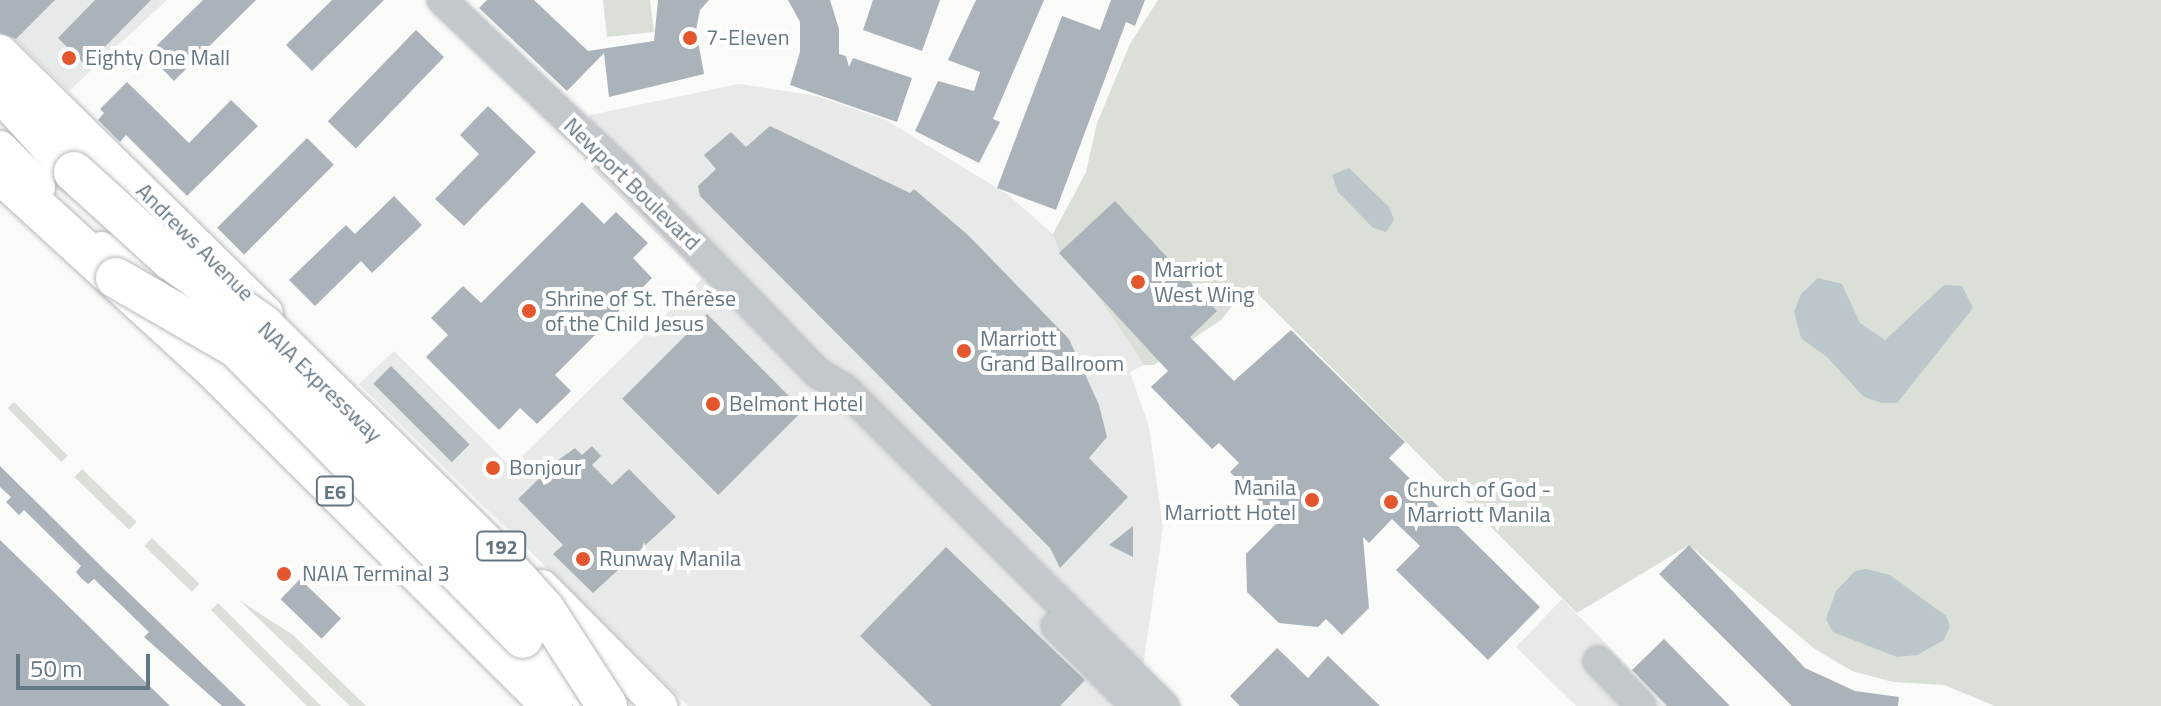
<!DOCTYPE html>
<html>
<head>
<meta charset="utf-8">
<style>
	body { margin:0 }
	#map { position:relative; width:2161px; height:706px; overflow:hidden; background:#fafaf8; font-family:"Titillium Web",sans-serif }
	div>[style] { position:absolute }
	.built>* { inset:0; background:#e8e9e9 }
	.green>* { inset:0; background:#dadfd7; transform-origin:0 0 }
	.water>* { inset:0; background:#bbc7cb }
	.building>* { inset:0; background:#aab3b9; transform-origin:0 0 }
	.roads { filter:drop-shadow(0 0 2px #b5babe) drop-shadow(0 0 2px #b5babe) }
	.minor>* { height:28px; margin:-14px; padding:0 14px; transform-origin:14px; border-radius:14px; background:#c3c8cc }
	.major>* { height:34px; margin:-17px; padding:0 17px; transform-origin:17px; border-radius:17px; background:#fff }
	.highway>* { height:40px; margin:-20px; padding:0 20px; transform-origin:20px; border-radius:20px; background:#fff }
	.bridges { filter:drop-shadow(0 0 2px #b4b9bd) drop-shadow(0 0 2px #b4b9bd) }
	.highway-bridge>* { height:40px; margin:-20px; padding:0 20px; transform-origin:20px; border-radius:20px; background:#fff }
	.dots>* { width:22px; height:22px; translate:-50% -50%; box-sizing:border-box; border:4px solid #fff; border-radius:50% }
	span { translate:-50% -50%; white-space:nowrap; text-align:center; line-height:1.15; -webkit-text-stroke:8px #fff; paint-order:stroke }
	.shield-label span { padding:2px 6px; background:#fff; border:2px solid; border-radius:6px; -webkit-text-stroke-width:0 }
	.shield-label { font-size:20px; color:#657683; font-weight:700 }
	.poi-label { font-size:22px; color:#657683 }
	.left { translate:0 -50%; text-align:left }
	.right { translate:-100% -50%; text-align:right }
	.street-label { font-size:22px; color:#657683 }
	.scale { position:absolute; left:16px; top:654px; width:134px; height:36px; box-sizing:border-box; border:4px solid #657683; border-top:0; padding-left:10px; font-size:24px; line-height:28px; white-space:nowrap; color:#657683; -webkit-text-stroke:6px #fff; paint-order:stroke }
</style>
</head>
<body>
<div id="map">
	<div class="built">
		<div style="clip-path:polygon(0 0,167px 0,69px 91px,0 26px)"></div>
		<div style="clip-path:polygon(739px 84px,817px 96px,886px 120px,1007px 194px,1053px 234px,1059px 253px,1090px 284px,1144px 365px,1130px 372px,1149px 427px,1163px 527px,1143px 668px,1182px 706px,688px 706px,359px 384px,394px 351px,511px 467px,702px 279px,584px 161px,590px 115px)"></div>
		<div style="clip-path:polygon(1562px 599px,1667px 706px,1576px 706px,1516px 647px)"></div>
	</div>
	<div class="green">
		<div style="clip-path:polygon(603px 0,650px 0,654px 32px,607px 37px)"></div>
		<div style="clip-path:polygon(1158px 0,2161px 0,2161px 706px,1995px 706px,1944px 685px,1893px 682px,1852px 671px,1815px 649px,1689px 545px,1577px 613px,1249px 285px,1221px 320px,1154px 365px,1144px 365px,1090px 284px,1059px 253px,1053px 234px,1086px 172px,1097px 123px,1130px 44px)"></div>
		<div style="left:14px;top:402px;width:76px;height:9px;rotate:45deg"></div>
		<div style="left:82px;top:469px;width:76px;height:11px;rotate:44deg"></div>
		<div style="left:152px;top:538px;width:66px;height:11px;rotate:44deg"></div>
		<div style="clip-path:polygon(239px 600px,293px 635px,366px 706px,350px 706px)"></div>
		<div style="left:218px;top:603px;width:146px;height:10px;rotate:45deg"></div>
	</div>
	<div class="water">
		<div style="clip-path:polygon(1349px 168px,1389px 207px,1394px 220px,1386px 232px,1373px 228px,1338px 192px,1332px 175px)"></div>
		<div style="clip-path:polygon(1818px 278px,1842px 284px,1860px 323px,1885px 340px,1944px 285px,1962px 286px,1973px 308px,1897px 403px,1882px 403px,1864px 397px,1827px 357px,1801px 338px,1794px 312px,1801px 294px)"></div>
		<div style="clip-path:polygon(1866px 569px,1890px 575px,1946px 616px,1950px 626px,1944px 640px,1917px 655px,1897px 657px,1833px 632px,1826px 619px,1836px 591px,1855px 571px)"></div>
	</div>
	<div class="building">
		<div style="clip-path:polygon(0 0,55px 0,16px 39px,0 33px)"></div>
		<div style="clip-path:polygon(95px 0,151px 0,86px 66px,58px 38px)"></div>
		<div style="clip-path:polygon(203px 0,256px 0,174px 81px,148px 54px)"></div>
		<div style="clip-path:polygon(332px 0,384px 0,312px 71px,286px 45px)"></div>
		<div style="clip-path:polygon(487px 0,534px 0,588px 51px,654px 41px,658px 0,709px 0,700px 10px,696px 30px,704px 74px,609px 97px,604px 53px,567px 91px,479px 8px)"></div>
		<div style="clip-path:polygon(788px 0,830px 0,839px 29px,839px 54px,846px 56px,849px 67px,853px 58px,912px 78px,897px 122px,790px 85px,800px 52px,800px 22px)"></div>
		<div style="clip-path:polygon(873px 0,940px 0,922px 51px,863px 30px)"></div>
		<div style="clip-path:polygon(976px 0,1044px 0,993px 119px,1000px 122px,979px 163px,915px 131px,938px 81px,974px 91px,980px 72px,948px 60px)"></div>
		<div style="clip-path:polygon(1111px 0,1145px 0,1135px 26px,1126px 22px,1056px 210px,997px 188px,1062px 16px,1100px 30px)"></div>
		<div style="left:416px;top:30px;width:39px;height:127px;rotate:44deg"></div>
		<div style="clip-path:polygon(127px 82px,189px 143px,231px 100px,258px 126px,187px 196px,126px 135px,120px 142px,98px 120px,104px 113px,100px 109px)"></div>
		<div style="clip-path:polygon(488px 106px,536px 152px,464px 226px,435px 199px,479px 154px,460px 135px)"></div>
		<div style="clip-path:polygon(770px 126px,910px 193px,914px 189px,968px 235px,1069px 339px,1099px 405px,1107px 437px,1089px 458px,1128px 497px,1060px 568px,1050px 548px,700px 196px,698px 186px,716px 169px,704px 155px,731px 132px,746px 147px)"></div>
		<div style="left:307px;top:138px;width:38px;height:127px;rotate:45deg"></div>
		<div style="clip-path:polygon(394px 196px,422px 225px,372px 273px,361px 261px,315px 306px,289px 280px,346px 225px,355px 234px)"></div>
		<div style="clip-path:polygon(1115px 201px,1217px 311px,1190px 337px,1234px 381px,1291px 330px,1405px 442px,1389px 458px,1540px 607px,1488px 660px,1396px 570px,1420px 546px,1392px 519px,1369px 543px,1363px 537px,1369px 608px,1342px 635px,1326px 619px,1318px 627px,1279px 623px,1247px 592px,1246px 554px,1279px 521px,1230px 472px,1239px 463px,1219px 443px,1212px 449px,1151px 387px,1168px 371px,1059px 253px)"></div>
		<div style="clip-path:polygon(582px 202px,604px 224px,616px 212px,648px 243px,633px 258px,652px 278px,555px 375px,571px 391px,537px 424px,520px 408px,499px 430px,426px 357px,448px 335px,431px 318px,463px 286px,481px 303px)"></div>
		<div style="left:707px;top:314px;width:136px;height:120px;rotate:45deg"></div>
		<div style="left:391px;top:366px;width:111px;height:25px;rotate:45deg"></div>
		<div style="clip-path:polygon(592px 446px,601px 456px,592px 465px,612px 485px,629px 469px,676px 517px,593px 593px,553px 554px,563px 545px,518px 499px,557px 461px,575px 448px,582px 455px)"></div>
		<div style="clip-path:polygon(0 466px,105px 570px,246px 706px,222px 706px,144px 637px,149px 632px,94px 579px,88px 584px,81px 578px,76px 572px,81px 566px,24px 510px,19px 515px,6px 502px,11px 497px,0 487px)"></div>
		<div style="clip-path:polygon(1133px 526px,1133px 557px,1109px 545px)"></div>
		<div style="clip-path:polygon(0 540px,61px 599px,170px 706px,0 706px)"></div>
		<div style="clip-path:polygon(1689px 545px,1805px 668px,1855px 691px,1899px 697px,1898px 706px,1792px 706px,1659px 574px)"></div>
		<div style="clip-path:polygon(946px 547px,1085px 680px,1060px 706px,932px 706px,860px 636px)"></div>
		<div style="left:300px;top:579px;width:57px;height:28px;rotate:44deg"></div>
		<div style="clip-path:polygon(1664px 639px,1730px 706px,1667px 706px,1632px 670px)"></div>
		<div style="clip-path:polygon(1277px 648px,1308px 678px,1328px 656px,1380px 706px,1240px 706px,1230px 696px)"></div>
	</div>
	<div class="roads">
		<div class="minor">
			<div style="left:442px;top:0;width:247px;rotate:43.5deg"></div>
			<div style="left:621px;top:170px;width:283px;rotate:45.9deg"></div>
			<div style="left:818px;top:373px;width:31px;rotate:31deg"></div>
			<div style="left:845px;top:389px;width:450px;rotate:44.8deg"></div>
			<div style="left:1056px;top:626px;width:113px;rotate:45deg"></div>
			<div style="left:1598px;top:661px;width:62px;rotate:46.3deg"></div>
		</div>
		<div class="major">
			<div style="left:0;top:52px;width:373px;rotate:44.5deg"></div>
			<div style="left:0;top:148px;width:54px;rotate:45deg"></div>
			<div style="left:102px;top:249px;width:46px;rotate:18.8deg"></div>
			<div style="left:146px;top:264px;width:74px;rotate:45deg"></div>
			<div style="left:542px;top:587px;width:168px;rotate:45.2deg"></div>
		</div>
		<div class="highway">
			<div style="left:0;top:90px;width:110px;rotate:47.9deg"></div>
			<div style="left:0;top:173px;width:292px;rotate:42.5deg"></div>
			<div style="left:215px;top:370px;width:476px;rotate:44.9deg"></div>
			<div style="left:523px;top:638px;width:100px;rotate:39.7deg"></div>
		</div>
	</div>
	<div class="bridges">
		<div class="highway-bridge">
			<div style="left:74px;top:172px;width:131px;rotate:42.2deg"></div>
			<div style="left:171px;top:260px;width:113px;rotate:35.2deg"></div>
			<div style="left:263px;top:325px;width:325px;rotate:44.6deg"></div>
			<div style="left:494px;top:553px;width:76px;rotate:48.2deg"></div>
			<div style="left:545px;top:610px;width:114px;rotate:57.1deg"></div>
			<div style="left:116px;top:278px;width:140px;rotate:30deg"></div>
			<div style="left:237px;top:348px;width:407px;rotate:45.4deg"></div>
		</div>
	</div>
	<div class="dots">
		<div style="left:690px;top:38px;background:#e4572e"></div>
		<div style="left:69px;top:58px;background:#e4572e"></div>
		<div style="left:1138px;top:282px;background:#e4572e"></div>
		<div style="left:529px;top:311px;background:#e4572e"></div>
		<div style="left:964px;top:351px;background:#e4572e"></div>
		<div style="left:713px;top:404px;background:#e4572e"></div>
		<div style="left:493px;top:468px;background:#e4572e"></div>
		<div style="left:1312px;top:500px;background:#e4572e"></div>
		<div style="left:1391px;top:502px;background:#e4572e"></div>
		<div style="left:583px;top:559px;background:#e4572e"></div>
		<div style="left:284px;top:574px;background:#e4572e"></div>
	</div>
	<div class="shield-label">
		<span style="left:335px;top:491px">E6</span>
		<span style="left:501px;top:546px">192</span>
	</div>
	<div class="poi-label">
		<span class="left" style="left:706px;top:38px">7-Eleven</span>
		<span class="left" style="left:85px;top:58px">Eighty One Mall</span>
		<span class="left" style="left:1154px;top:282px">Marriot<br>West Wing</span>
		<span class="left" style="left:545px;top:311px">Shrine of St. Thérèse<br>of the Child Jesus</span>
		<span class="left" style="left:980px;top:351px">Marriott<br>Grand Ballroom</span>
		<span class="left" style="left:729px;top:404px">Belmont Hotel</span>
		<span class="left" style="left:509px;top:468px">Bonjour</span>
		<span class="right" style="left:1296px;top:500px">Manila<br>Marriott Hotel</span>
		<span class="left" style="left:1407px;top:502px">Church of God -<br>Marriott Manila</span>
		<span class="left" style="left:599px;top:559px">Runway Manila</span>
		<span class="left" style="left:302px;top:574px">NAIA Terminal 3</span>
	</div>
	<div class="street-label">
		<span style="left:632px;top:184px;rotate:44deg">Newport Boulevard</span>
		<span style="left:195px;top:242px;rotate:45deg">Andrews Avenue</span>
		<span style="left:320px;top:382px;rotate:44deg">NAIA Expressway</span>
	</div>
	<div class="scale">50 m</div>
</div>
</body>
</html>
